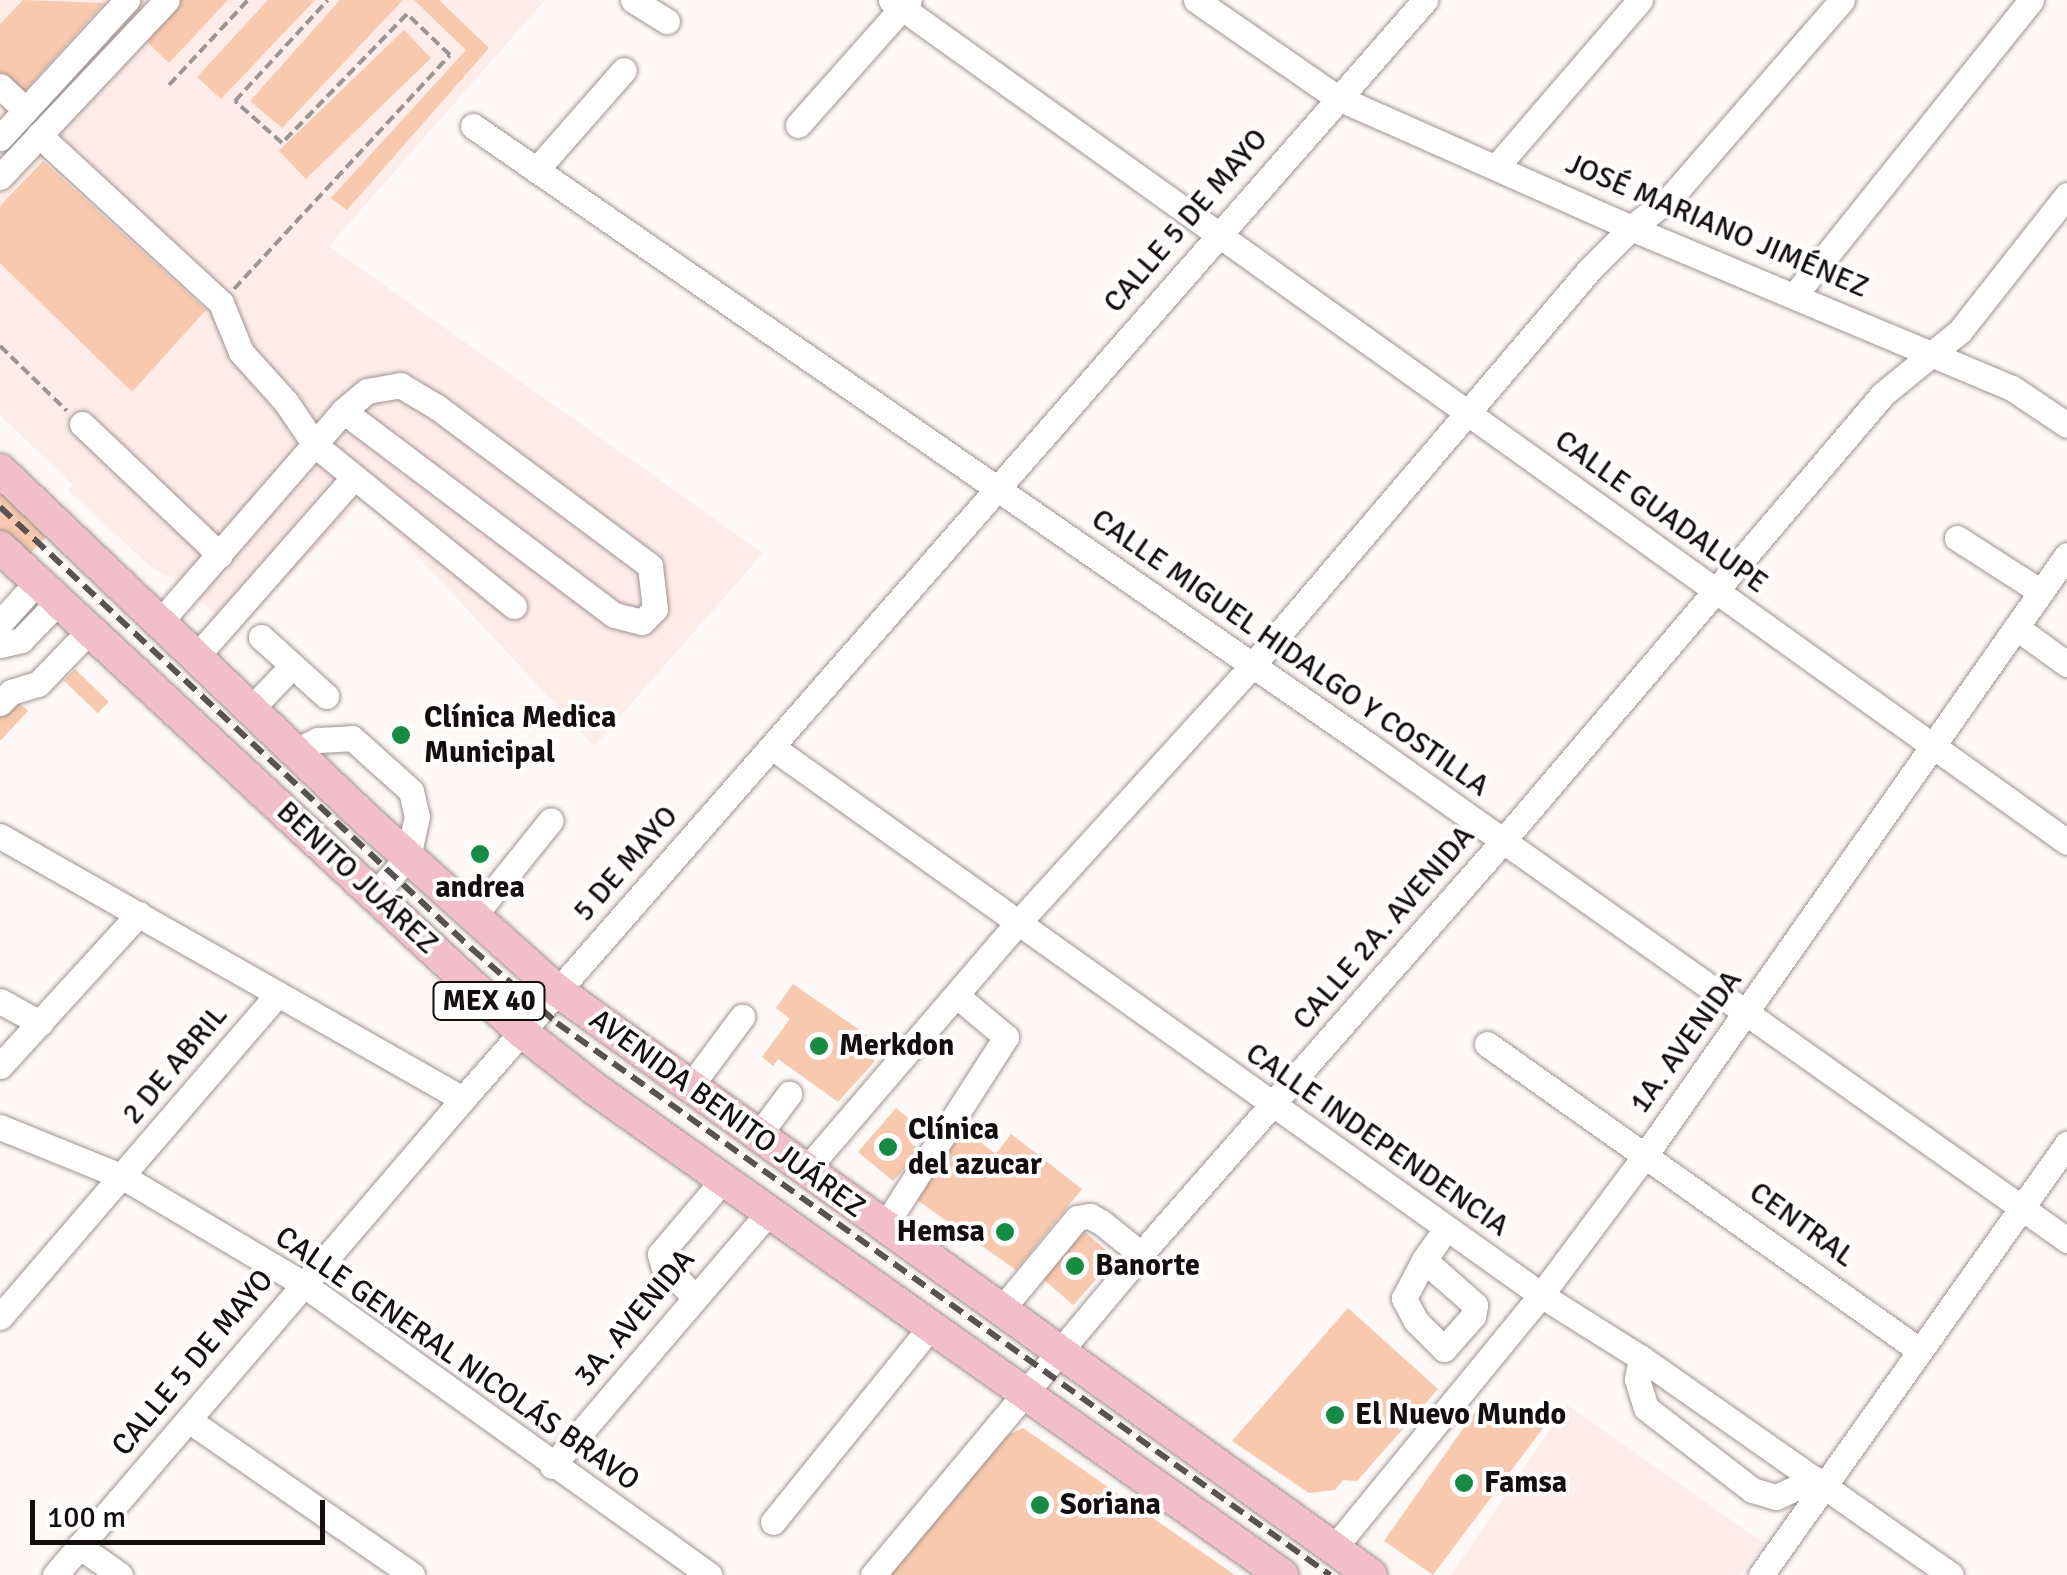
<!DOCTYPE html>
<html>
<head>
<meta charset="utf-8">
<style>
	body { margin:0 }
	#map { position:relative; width:2067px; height:1575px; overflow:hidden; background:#fef8f7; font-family:Signika,sans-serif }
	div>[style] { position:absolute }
	.built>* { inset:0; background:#feece9 }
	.building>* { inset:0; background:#f8c9ae; transform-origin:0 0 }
	.path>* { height:4px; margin-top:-2px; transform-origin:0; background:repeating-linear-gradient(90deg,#9b9695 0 10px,transparent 0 15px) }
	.roads { filter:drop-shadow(0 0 2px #9f9290) drop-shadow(0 0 2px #9f9290) }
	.minor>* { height:25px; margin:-12.5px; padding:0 12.5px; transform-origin:12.5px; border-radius:12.5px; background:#fff }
	.major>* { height:32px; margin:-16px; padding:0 16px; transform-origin:16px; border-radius:16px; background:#f3becb }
	.rail>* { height:6px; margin-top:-3px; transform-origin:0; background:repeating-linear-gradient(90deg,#585352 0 15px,transparent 0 23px) }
	.dots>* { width:28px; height:28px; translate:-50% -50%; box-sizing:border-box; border:5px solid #fff; border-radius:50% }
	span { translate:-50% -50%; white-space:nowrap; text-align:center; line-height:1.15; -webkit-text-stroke:8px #fff; paint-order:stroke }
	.shield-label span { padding:2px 8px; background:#fff; border:2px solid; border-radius:8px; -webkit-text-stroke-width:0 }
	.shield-label { font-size:28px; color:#140f0e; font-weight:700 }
	.street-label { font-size:30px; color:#140f0e }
	.poi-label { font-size:30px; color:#140f0e; font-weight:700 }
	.left { translate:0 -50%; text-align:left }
	.right { translate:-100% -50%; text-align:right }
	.scale { position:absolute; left:30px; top:1500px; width:295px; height:45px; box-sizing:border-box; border:5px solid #140f0e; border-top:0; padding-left:12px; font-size:30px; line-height:35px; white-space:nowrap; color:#140f0e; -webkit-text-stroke:8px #fff; paint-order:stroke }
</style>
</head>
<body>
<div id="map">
	<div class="built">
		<div style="clip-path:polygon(0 0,545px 0,329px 246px,763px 553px,594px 746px,364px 498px,230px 638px,216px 615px,179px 581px,153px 569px,68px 490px,73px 485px,0 415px)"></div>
		<div style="clip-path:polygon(1567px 1405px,1764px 1543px,1740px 1575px,1451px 1575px)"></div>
	</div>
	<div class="building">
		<div style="clip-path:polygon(23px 0,104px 3px,22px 94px,0 74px,0 24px)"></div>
		<div style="clip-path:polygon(177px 0,228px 0,169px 63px,142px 37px)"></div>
		<div style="clip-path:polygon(268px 0,315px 0,221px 99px,197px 77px)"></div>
		<div style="clip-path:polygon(340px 0,403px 0,282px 128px,250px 101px)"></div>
		<div style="clip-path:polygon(414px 0,439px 0,489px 48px,347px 210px,331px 198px,466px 50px)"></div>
		<div style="left:404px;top:30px;width:39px;height:174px;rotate:46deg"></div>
		<div style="clip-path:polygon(43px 161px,206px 310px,132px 392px,0 263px,0 206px)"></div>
		<div style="clip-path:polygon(0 487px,49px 534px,23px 561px,0 540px)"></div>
		<div style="left:75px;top:669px;width:47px;height:16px;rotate:44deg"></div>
		<div style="clip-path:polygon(16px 700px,28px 711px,0 741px,0 716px)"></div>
		<div style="clip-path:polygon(793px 984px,874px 1040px,862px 1052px,875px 1061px,838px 1102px,778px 1059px,773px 1066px,762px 1057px,790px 1019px,776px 1008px)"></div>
		<div style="clip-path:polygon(896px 1108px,922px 1129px,910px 1142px,921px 1152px,893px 1181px,858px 1152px)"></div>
		<div style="clip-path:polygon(957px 1125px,996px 1154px,1011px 1134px,1082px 1189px,1016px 1270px,910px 1195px)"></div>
		<div style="left:1077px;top:1225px;width:50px;height:63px;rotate:41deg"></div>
		<div style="clip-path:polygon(1348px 1308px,1438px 1389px,1357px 1481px,1343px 1480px,1335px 1490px,1309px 1493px,1232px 1441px)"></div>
		<div style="clip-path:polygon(1481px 1403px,1502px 1419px,1515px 1405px,1546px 1424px,1433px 1575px,1384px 1541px)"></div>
		<div style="clip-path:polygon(1023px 1428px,1235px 1575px,886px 1575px,1006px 1436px)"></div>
	</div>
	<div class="path">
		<div style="left:169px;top:85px;width:116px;rotate:-47.1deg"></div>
		<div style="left:234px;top:289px;width:318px;rotate:-47.3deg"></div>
		<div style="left:450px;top:55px;width:59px;rotate:-136.4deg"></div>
		<div style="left:407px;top:14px;width:180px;rotate:134.1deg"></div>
		<div style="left:282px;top:143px;width:63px;rotate:-138.2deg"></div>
		<div style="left:235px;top:101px;width:137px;rotate:-47.4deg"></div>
		<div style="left:0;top:346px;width:93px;rotate:44.1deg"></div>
	</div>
	<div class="roads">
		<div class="minor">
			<div style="left:633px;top:0;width:40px;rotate:32deg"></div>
			<div style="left:891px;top:0;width:1446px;rotate:35.6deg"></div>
			<div style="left:1196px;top:0;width:170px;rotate:34.7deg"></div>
			<div style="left:1336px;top:97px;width:323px;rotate:23.9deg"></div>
			<div style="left:1631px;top:228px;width:413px;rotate:22.8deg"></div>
			<div style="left:2012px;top:388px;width:66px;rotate:33.9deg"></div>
			<div style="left:0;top:86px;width:35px;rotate:43deg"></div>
			<div style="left:798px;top:125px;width:167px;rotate:-48.4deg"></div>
			<div style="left:473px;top:126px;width:1088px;rotate:34.67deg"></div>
			<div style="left:1368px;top:745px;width:857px;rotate:35.3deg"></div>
			<div style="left:39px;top:135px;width:248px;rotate:42.7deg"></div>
			<div style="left:221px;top:303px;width:53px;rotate:67.8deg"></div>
			<div style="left:241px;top:352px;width:67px;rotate:48deg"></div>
			<div style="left:286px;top:402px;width:52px;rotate:56deg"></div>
			<div style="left:315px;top:445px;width:256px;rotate:39deg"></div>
			<div style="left:0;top:138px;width:188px;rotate:-47.4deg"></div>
			<div style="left:1498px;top:165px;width:218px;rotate:-49.3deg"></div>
			<div style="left:536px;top:170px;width:133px;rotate:-48.7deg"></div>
			<div style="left:0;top:177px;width:243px;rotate:-46.7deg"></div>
			<div style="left:1794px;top:296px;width:379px;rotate:-51.3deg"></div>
			<div style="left:82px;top:424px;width:190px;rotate:43.5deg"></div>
			<div style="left:1957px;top:538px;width:100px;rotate:32.7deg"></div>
			<div style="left:0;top:623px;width:55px;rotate:-47.9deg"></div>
			<div style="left:159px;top:623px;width:281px;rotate:-49deg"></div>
			<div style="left:343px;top:411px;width:31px;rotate:-40deg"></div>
			<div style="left:367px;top:391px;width:34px;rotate:-10deg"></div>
			<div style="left:400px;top:385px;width:43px;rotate:30.7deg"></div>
			<div style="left:437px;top:407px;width:266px;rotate:36.7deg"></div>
			<div style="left:650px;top:566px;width:43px;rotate:83.4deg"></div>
			<div style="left:655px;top:609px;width:18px;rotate:135deg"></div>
			<div style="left:642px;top:622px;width:29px;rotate:-166deg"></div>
			<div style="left:614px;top:615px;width:339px;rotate:-143deg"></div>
			<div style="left:2017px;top:628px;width:62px;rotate:35.8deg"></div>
			<div style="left:261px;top:637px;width:88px;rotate:42.2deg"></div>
			<div style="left:0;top:645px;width:22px;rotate:-13deg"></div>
			<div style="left:21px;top:640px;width:53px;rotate:-45.8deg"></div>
			<div style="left:195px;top:658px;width:241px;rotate:-48.7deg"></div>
			<div style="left:0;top:703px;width:16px;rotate:-45deg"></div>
			<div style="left:11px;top:692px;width:28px;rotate:-17deg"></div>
			<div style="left:38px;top:684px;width:74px;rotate:-46.1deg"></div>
			<div style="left:250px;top:710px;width:61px;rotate:-46.3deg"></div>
			<div style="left:772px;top:747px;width:944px;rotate:35.47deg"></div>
			<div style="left:1541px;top:1295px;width:118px;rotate:32.2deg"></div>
			<div style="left:1641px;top:1358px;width:378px;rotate:35deg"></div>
			<div style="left:294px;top:752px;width:27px;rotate:-27deg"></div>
			<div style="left:318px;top:740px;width:34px;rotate:-3deg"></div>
			<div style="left:352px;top:738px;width:79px;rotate:41.9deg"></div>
			<div style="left:411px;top:791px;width:26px;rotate:77deg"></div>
			<div style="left:417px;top:816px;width:42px;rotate:102.4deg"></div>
			<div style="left:408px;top:857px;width:50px;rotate:131.7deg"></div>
			<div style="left:0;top:836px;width:532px;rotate:29.6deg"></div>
			<div style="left:473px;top:917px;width:124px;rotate:-51.2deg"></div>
			<div style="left:0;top:1001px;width:46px;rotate:28.8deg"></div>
			<div style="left:1487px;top:1044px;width:529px;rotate:35.31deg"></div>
			<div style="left:0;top:1066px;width:206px;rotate:-47.6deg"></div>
			<div style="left:689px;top:1088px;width:89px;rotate:-53.3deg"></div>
			<div style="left:0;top:1127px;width:133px;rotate:22.1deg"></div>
			<div style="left:123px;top:1177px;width:209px;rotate:30.7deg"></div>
			<div style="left:303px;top:1284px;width:500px;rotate:35.6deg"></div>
			<div style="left:757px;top:1137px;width:54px;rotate:-53.3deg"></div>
			<div style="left:805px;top:1171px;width:326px;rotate:-49.4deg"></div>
			<div style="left:1017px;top:924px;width:348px;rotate:-47.7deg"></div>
			<div style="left:1251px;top:667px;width:523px;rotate:-49.58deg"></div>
			<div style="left:1590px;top:269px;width:58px;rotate:-45deg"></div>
			<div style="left:1631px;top:228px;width:49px;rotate:-37.6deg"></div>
			<div style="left:1670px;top:198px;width:262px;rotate:-49deg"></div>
			<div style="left:884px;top:1227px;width:226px;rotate:-57.3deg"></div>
			<div style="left:1006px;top:1037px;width:65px;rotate:-140deg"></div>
			<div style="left:1424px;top:1260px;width:68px;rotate:41.4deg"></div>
			<div style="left:1475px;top:1305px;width:11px;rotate:100deg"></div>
			<div style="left:1473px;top:1316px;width:44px;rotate:131.3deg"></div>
			<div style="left:1444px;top:1349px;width:40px;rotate:-135deg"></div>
			<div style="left:1416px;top:1321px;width:26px;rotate:-118deg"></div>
			<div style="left:1404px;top:1298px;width:43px;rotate:-62.2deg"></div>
			<div style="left:1424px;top:1260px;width:38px;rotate:-55deg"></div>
			<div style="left:695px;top:1297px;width:45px;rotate:-135deg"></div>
			<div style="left:663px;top:1265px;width:11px;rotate:-105deg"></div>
			<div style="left:660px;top:1254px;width:97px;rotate:-49.6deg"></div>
			<div style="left:1001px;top:1310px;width:119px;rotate:-50.4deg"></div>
			<div style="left:1077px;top:1218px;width:13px;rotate:-9deg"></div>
			<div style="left:1090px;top:1216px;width:13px;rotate:29deg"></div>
			<div style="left:1101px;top:1222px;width:51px;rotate:38.7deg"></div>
			<div style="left:0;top:1317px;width:426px;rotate:-49.3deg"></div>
			<div style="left:1641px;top:1358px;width:21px;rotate:101deg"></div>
			<div style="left:1637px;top:1379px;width:30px;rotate:73deg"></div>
			<div style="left:1646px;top:1408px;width:134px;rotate:37.7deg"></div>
			<div style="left:1752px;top:1490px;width:25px;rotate:16deg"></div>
			<div style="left:1776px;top:1497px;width:43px;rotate:-24.8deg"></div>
			<div style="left:190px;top:1421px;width:270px;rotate:34.7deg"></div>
			<div style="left:552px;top:1466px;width:334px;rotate:-49.5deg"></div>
			<div style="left:773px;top:1522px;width:252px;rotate:-51.1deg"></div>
			<div style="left:79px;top:1546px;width:50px;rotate:35.3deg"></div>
			<div style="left:1334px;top:1548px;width:327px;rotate:-50.7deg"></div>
			<div style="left:1541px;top:1295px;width:176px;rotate:-53.3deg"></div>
			<div style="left:1646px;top:1154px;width:732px;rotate:-54.9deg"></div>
			<div style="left:55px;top:1575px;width:627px;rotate:-49.4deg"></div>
			<div style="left:463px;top:1099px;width:1461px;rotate:-48.8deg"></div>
			<div style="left:873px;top:1575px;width:418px;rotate:-50.1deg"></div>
			<div style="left:1141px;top:1254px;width:548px;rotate:-48.77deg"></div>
			<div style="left:1502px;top:842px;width:588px;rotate:-49.62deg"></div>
			<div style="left:1883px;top:394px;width:99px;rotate:-39.3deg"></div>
			<div style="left:1960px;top:331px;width:173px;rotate:-51.8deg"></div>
			<div style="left:1761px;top:1575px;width:529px;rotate:-54.63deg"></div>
		</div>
		<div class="major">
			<div style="left:0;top:470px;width:506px;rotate:43.64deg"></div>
			<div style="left:366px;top:819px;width:258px;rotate:41.9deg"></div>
			<div style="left:558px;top:991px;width:1001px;rotate:35.69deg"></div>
			<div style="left:0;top:547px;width:713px;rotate:42.9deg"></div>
			<div style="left:522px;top:1032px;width:93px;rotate:38deg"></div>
			<div style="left:595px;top:1089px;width:842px;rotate:35.28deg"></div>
		</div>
	</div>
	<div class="rail">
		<div style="left:0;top:507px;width:647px;rotate:43.12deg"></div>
		<div style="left:472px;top:949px;width:113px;rotate:41deg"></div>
		<div style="left:557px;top:1023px;width:950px;rotate:35.53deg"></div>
	</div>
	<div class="dots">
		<div style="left:401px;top:735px;background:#178a43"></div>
		<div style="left:480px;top:854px;background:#178a43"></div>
		<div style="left:819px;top:1046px;background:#178a43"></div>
		<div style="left:888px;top:1147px;background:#178a43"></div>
		<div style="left:1005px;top:1232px;background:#178a43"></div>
		<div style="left:1075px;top:1266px;background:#178a43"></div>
		<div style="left:1335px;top:1415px;background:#178a43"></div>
		<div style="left:1464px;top:1483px;background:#178a43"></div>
		<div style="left:1040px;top:1505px;background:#178a43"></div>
	</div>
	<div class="shield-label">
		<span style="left:489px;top:1001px">MEX 40</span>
	</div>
	<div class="street-label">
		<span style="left:1186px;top:221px;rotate:-49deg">CALLE 5 DE MAYO</span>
		<span style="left:1717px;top:226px;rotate:23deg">JOSÉ MARIANO JIMÉNEZ</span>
		<span style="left:1661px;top:512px;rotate:36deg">CALLE GUADALUPE</span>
		<span style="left:1290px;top:653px;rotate:35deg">CALLE MIGUEL HIDALGO Y COSTILLA</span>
		<span style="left:626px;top:864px;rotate:-49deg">5 DE MAYO</span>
		<span style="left:357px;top:878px;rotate:43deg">BENITO JUÁREZ</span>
		<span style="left:1384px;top:928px;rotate:-49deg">CALLE 2A. AVENIDA</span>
		<span style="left:1686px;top:1042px;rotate:-54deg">1A. AVENIDA</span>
		<span style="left:175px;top:1065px;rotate:-50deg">2 DE ABRIL</span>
		<span style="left:727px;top:1114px;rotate:36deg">AVENIDA BENITO JUÁREZ</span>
		<span style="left:1377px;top:1140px;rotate:35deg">CALLE INDEPENDENCIA</span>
		<span style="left:1802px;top:1225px;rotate:36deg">CENTRAL</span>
		<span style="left:635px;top:1318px;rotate:-50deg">3A. AVENIDA</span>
		<span style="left:457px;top:1359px;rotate:35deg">CALLE GENERAL NICOLÁS BRAVO</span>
		<span style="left:193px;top:1363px;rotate:-50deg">CALLE 5 DE MAYO</span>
	</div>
	<div class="poi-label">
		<span class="left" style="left:424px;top:735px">Clínica Medica<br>Municipal</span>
		<span style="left:480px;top:888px">andrea</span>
		<span class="left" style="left:839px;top:1046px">Merkdon</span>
		<span class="left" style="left:908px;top:1147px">Clínica<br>del azucar</span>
		<span class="right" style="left:985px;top:1232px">Hemsa</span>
		<span class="left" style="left:1095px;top:1266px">Banorte</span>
		<span class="left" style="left:1355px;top:1415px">El Nuevo Mundo</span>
		<span class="left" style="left:1484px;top:1483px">Famsa</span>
		<span class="left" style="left:1060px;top:1505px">Soriana</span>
	</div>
	<div class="scale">100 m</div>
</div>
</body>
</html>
